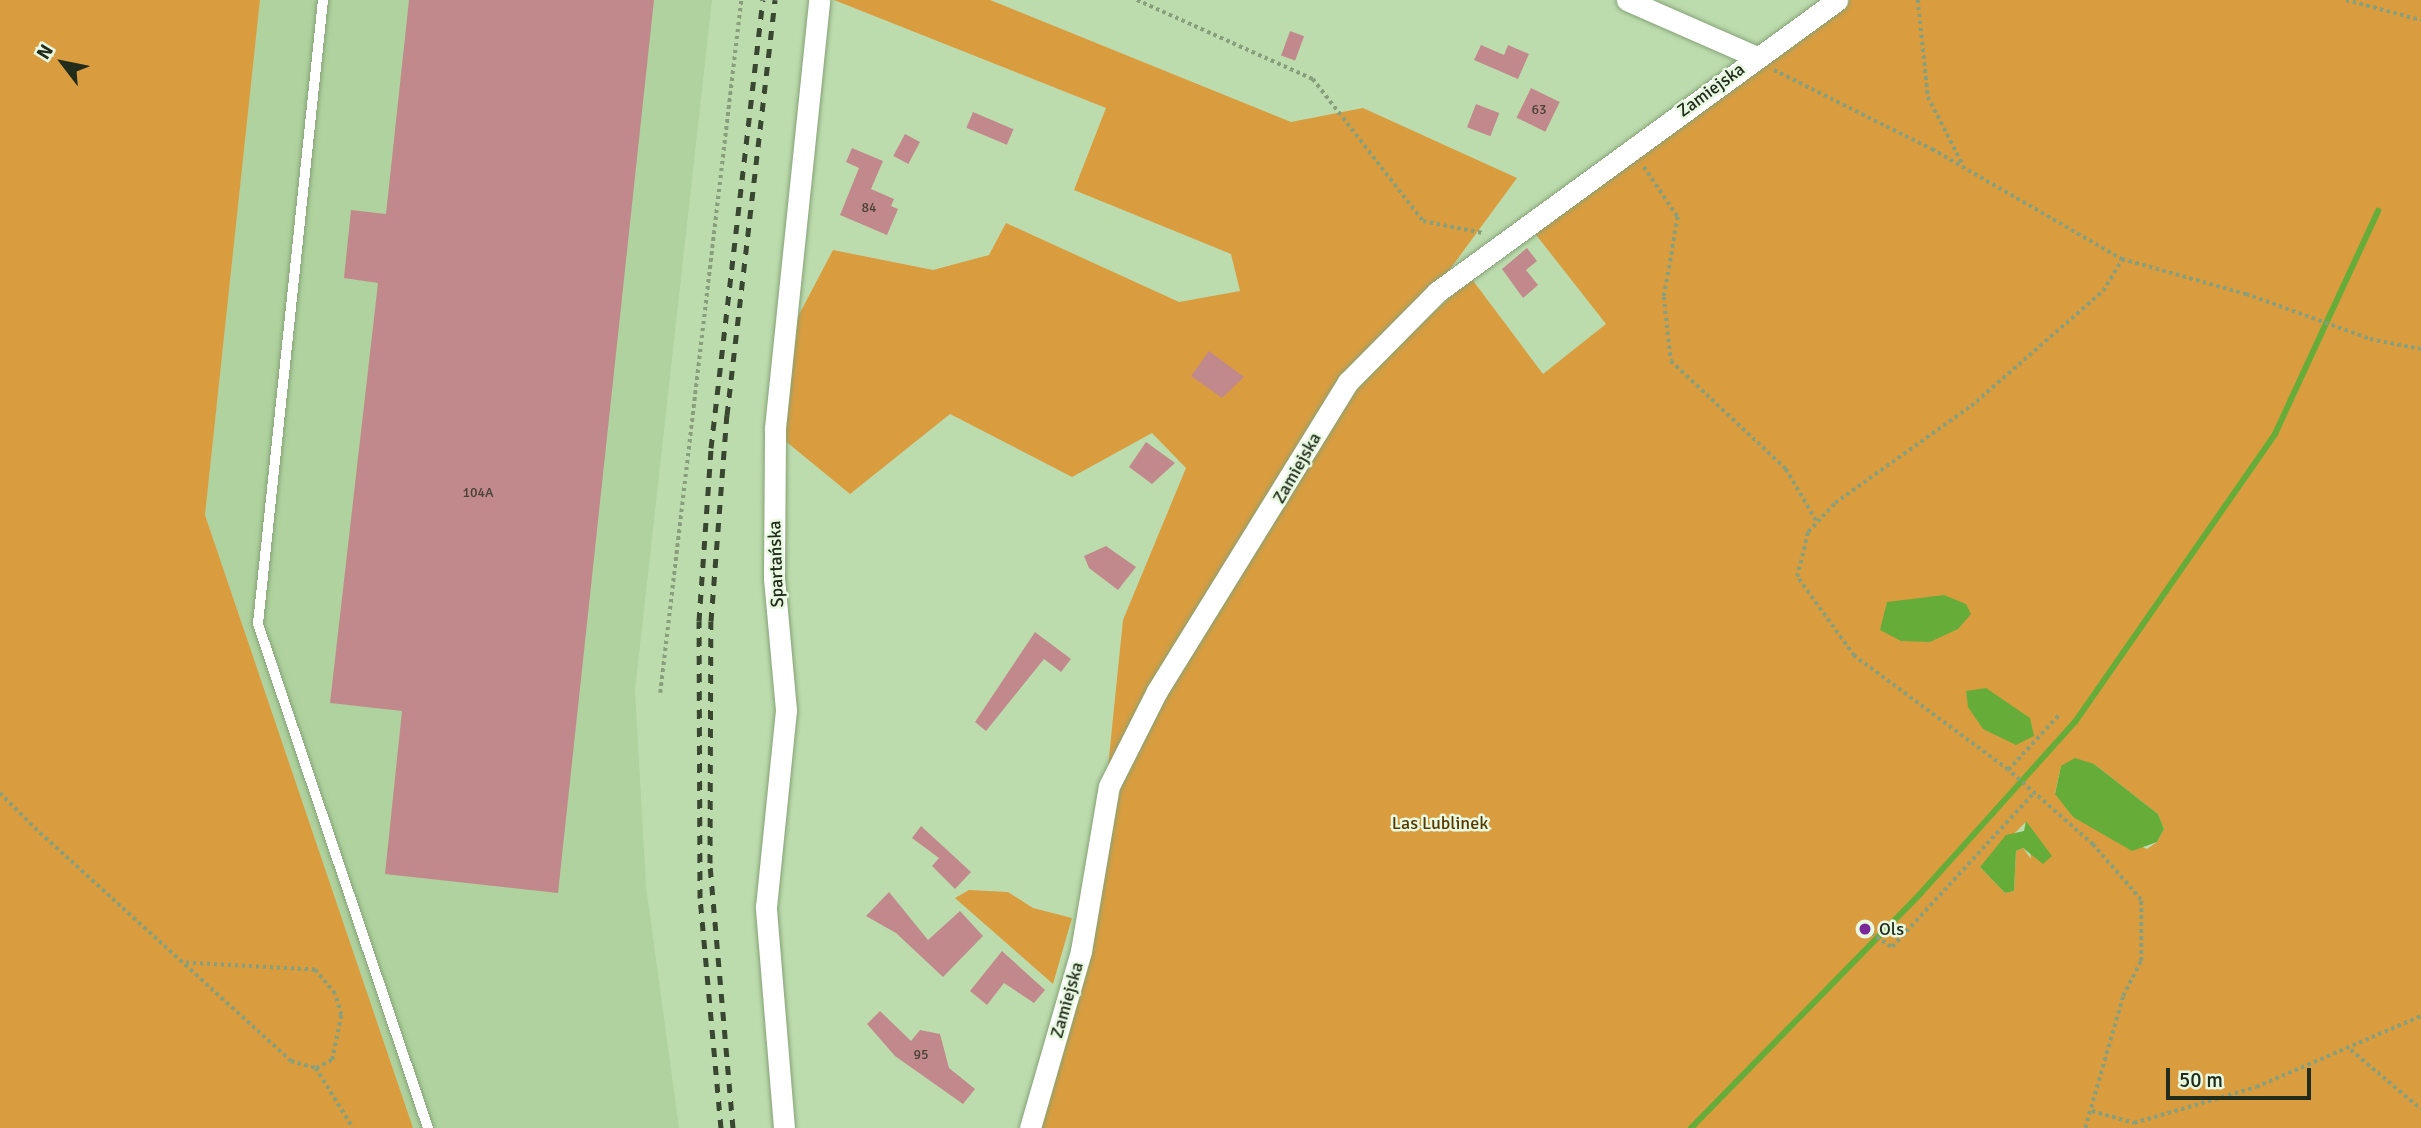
<!DOCTYPE html>
<html>
<head>
<meta charset="utf-8">
<style>
	body { margin:0 }
	#map { position:relative; width:2421px; height:1128px; overflow:hidden; background:#bddcae; font-family:Signika,sans-serif }
	div>[style] { position:absolute }
	.built>* { inset:0; background:#afd29e }
	.green>* { inset:0; background:#d99d40 }
	.water>* { inset:0; background:#66ac39 }
	.stream>* { height:6px; margin:-3px; padding:0 3px; transform-origin:3px; border-radius:3px; background:#66ac39 }
	.building>* { inset:0; background:#c2898c; transform-origin:0 0 }
	.path>* { height:3.5px; margin-top:-1.75px; transform-origin:0; background:repeating-linear-gradient(90deg,#879f7b 0 3.5px,transparent 0 7px) }
	.roads { filter:drop-shadow(0 0 2px #85a276) drop-shadow(0 0 2px #85a276) }
	.lane>* { height:10px; margin:-5px; padding:0 5px; transform-origin:5px; border-radius:5px; background:#fff }
	.street>* { height:21px; margin:-10.5px; padding:0 10.5px; transform-origin:10.5px; border-radius:10.5px; background:#fff }
	.rail>* { height:5px; margin-top:-2.5px; transform-origin:0; background:repeating-linear-gradient(90deg,#394731 0 9px,transparent 0 18px) }
	.dots>* { width:19px; height:19px; translate:-50% -50%; box-sizing:border-box; border:4px solid #e8f8e1; border-radius:50% }
	span { translate:-50% -50%; white-space:nowrap; text-align:center; line-height:1.15; -webkit-text-stroke:5px #e8f8e1; paint-order:stroke }
	.number-label { font-size:14px; color:#494337 }
	.number-label span { -webkit-text-stroke-width:0 }
	.street-label { font-size:18px; color:#212c1b }
	.park-label { font-size:18px; color:#583901 }
	.poi-label { font-size:18px; color:#212c1b }
	.left { translate:0 -50%; text-align:left }
	.north { position:absolute; left:28px; top:28px; width:70px; height:70px; -webkit-text-stroke:5px #e8f8e1; paint-order:stroke; rotate:302deg; font-size:19px; font-weight:700; line-height:28px; text-align:center; color:#212c1b }
	.north::after { content:''; display:block; margin:auto; width:24px; height:32px; background:#212c1b; clip-path:polygon(50% 0,100% 100%,50% 72%,0 100%) }
	.scale { position:absolute; left:2166px; top:1068px; width:145px; height:32px; box-sizing:border-box; border:4px solid #212c1b; border-top:0; padding-left:9px; font-size:21px; line-height:24px; white-space:nowrap; color:#212c1b; -webkit-text-stroke:5px #e8f8e1; paint-order:stroke }
</style>
</head>
<body>
<div id="map">
	<div class="built">
		<div style="clip-path:polygon(260px 0,712px 0,635px 690px,646px 886px,679px 1128px,413px 1128px,205px 515px)"></div>
	</div>
	<div class="green">
		<div style="clip-path:polygon(0 0,260px 0,205px 515px,413px 1128px,0 1128px)"></div>
		<div style="clip-path:polygon(834px 0,990px 0,1291px 122px,1363px 108px,1517px 178px,1442px 280px,1343px 378px,1107px 777px,1123px 620px,1186px 468px,1152px 433px,1072px 477px,950px 414px,850px 494px,783px 439px,792px 328px,833px 250px,933px 270px,989px 255px,1006px 223px,1179px 302px,1240px 291px,1231px 254px,1074px 190px,1106px 108px)"></div>
		<div style="clip-path:polygon(evenodd,1850px 0,2421px 0,2421px 1128px,1032px 1128px,1116px 787px,1160px 694px,1352px 387px,1471px 278px,1543px 374px,1606px 324px,1533px 231px,1850px 0,2094px 764px,2158px 814px,2164px 829px,2157px 842px,2147px 849px,2073px 817px,2055px 793px,2061px 766px,2094px 764px,1850px 0,2026px 822px,2031px 859px,2023px 848px,2016px 851px,2014px 891px,2005px 893px,1980px 867px,2026px 822px)"></div>
		<div style="clip-path:polygon(969px 890px,1008px 892px,1033px 908px,1072px 918px,1053px 984px,955px 898px)"></div>
	</div>
	<div class="water">
		<div style="clip-path:polygon(1944px 595px,1966px 604px,1971px 614px,1958px 629px,1930px 642px,1901px 641px,1880px 630px,1887px 602px)"></div>
		<div style="clip-path:polygon(1986px 688px,2030px 718px,2034px 736px,2016px 745px,1983px 729px,1968px 707px,1966px 691px)"></div>
		<div style="clip-path:polygon(2075px 758px,2094px 764px,2158px 814px,2164px 829px,2157px 842px,2132px 851px,2073px 817px,2055px 794px,2061px 766px)"></div>
		<div style="clip-path:polygon(2026px 821px,2052px 856px,2043px 864px,2023px 848px,2016px 851px,2014px 891px,2005px 893px,1980px 867px,2006px 835px,2024px 831px)"></div>
	</div>
	<div class="stream">
		<div style="left:1691px;top:1128px;width:327px;rotate:-45.6deg"></div>
		<div style="left:1920px;top:894px;width:232px;rotate:-48deg"></div>
		<div style="left:2075px;top:722px;width:351px;rotate:-55.2deg"></div>
		<div style="left:2275px;top:434px;width:246px;rotate:-65.2deg"></div>
	</div>
	<div class="building">
		<div style="clip-path:polygon(409px 0,654px 0,558px 893px,385px 874px,402px 711px,330px 703px,378px 283px,344px 278px,351px 210px,386px 214px)"></div>
		<div style="left:1290px;top:31px;width:15px;height:26px;rotate:20deg"></div>
		<div style="clip-path:polygon(1481px 45px,1504px 55px,1508px 45px,1529px 54px,1518px 79px,1474px 60px)"></div>
		<div style="left:1531px;top:88px;width:32px;height:33px;rotate:26deg"></div>
		<div style="left:1476px;top:104px;width:25px;height:25px;rotate:21deg"></div>
		<div style="left:973px;top:112px;width:44px;height:17px;rotate:23deg"></div>
		<div style="left:905px;top:134px;width:17px;height:25px;rotate:28deg"></div>
		<div style="clip-path:polygon(852px 148px,883px 161px,871px 189px,894px 199px,891px 206px,898px 209px,887px 235px,840px 215px,859px 168px,846px 162px)"></div>
		<div style="clip-path:polygon(1527px 248px,1537px 261px,1526px 270px,1538px 285px,1523px 298px,1502px 269px)"></div>
		<div style="clip-path:polygon(1209px 351px,1244px 377px,1222px 398px,1191px 376px)"></div>
		<div style="clip-path:polygon(1146px 442px,1175px 463px,1152px 484px,1129px 467px)"></div>
		<div style="clip-path:polygon(1106px 546px,1136px 567px,1118px 590px,1089px 568px,1084px 556px)"></div>
		<div style="clip-path:polygon(1035px 632px,1071px 659px,1061px 672px,1044px 659px,986px 731px,975px 722px)"></div>
		<div style="clip-path:polygon(921px 826px,971px 872px,955px 889px,932px 866px,939px 858px,912px 838px)"></div>
		<div style="clip-path:polygon(889px 892px,928px 940px,960px 911px,983px 936px,943px 977px,896px 933px,866px 916px)"></div>
		<div style="clip-path:polygon(1002px 951px,1045px 990px,1034px 1003px,1004px 983px,987px 1005px,970px 991px)"></div>
		<div style="clip-path:polygon(880px 1011px,911px 1041px,920px 1030px,940px 1034px,949px 1068px,975px 1089px,963px 1104px,895px 1056px,867px 1024px)"></div>
	</div>
	<div class="path">
		<div style="left:1137px;top:0;width:193px;rotate:24.2deg"></div>
		<div style="left:1313px;top:79px;width:180px;rotate:52.2deg"></div>
		<div style="left:1423px;top:221px;width:61px;rotate:11.3deg"></div>
		<div style="left:1918px;top:0;width:98px;rotate:84.1deg"></div>
		<div style="left:1928px;top:97px;width:76px;rotate:62.8deg"></div>
		<div style="left:2346px;top:0;width:78px;rotate:14.9deg"></div>
		<div style="left:1774px;top:70px;width:177px;rotate:26.6deg"></div>
		<div style="left:1932px;top:149px;width:220px;rotate:30.1deg"></div>
		<div style="left:2122px;top:259px;width:129px;rotate:15.8deg"></div>
		<div style="left:2246px;top:294px;width:132px;rotate:19.9deg"></div>
		<div style="left:2370px;top:339px;width:52px;rotate:11.1deg"></div>
		<div style="left:1644px;top:167px;width:60px;rotate:55.8deg"></div>
		<div style="left:1678px;top:217px;width:81px;rotate:99.9deg"></div>
		<div style="left:1664px;top:297px;width:64px;rotate:83.8deg"></div>
		<div style="left:1671px;top:361px;width:158px;rotate:43.2deg"></div>
		<div style="left:1786px;top:469px;width:61px;rotate:59.7deg"></div>
		<div style="left:660px;top:693px;width:698px;rotate:-83.33deg"></div>
		<div style="left:2008px;top:770px;width:74px;rotate:-47.2deg"></div>
		<div style="left:0;top:793px;width:49px;rotate:45deg"></div>
		<div style="left:35px;top:828px;width:346px;rotate:42.3deg"></div>
		<div style="left:291px;top:1061px;width:26px;rotate:16deg"></div>
		<div style="left:316px;top:1068px;width:18px;rotate:-27deg"></div>
		<div style="left:332px;top:1060px;width:46px;rotate:-78.7deg"></div>
		<div style="left:341px;top:1015px;width:22px;rotate:-106deg"></div>
		<div style="left:335px;top:994px;width:31px;rotate:-130deg"></div>
		<div style="left:315px;top:970px;width:131px;rotate:-176.9deg"></div>
		<div style="left:1865px;top:929px;width:32px;rotate:34deg"></div>
		<div style="left:1892px;top:947px;width:207px;rotate:-47.4deg"></div>
		<div style="left:2351px;top:1050px;width:92px;rotate:40.1deg"></div>
		<div style="left:316px;top:1068px;width:70px;rotate:58.3deg"></div>
		<div style="left:2092px;top:1111px;width:44px;rotate:15.9deg"></div>
		<div style="left:2134px;top:1123px;width:127px;rotate:-16.4deg"></div>
		<div style="left:2256px;top:1087px;width:180px;rotate:-23.3deg"></div>
		<div style="left:2085px;top:1128px;width:137px;rotate:-73.9deg"></div>
		<div style="left:2123px;top:996px;width:39px;rotate:-63deg"></div>
		<div style="left:2141px;top:961px;width:61px;rotate:-90deg"></div>
		<div style="left:2141px;top:900px;width:73px;rotate:-131.1deg"></div>
		<div style="left:2093px;top:845px;width:113px;rotate:-138.6deg"></div>
		<div style="left:2008px;top:770px;width:192px;rotate:-143.5deg"></div>
		<div style="left:1854px;top:656px;width:97px;rotate:-125.8deg"></div>
		<div style="left:1797px;top:577px;width:46px;rotate:-76.3deg"></div>
		<div style="left:1808px;top:532px;width:40px;rotate:-47deg"></div>
		<div style="left:1835px;top:503px;width:167px;rotate:-35.5deg"></div>
		<div style="left:1971px;top:406px;width:175px;rotate:-41.1deg"></div>
		<div style="left:2103px;top:291px;width:37px;rotate:-59deg"></div>
	</div>
	<div class="roads">
		<div class="lane">
			<div style="left:323px;top:0;width:627px;rotate:95.95deg"></div>
			<div style="left:258px;top:624px;width:532px;rotate:71.36deg"></div>
		</div>
		<div class="street">
			<div style="left:1627px;top:0;width:142px;rotate:23.7deg"></div>
			<div style="left:784px;top:1128px;width:222px;rotate:-94.7deg"></div>
			<div style="left:766px;top:907px;width:198px;rotate:-84.2deg"></div>
			<div style="left:786px;top:710px;width:133px;rotate:-95.2deg"></div>
			<div style="left:774px;top:578px;width:150px;rotate:-89.6deg"></div>
			<div style="left:775px;top:428px;width:430px;rotate:-84.1deg"></div>
			<div style="left:1030px;top:1128px;width:184px;rotate:-73.9deg"></div>
			<div style="left:1081px;top:951px;width:167px;rotate:-80.4deg"></div>
			<div style="left:1109px;top:786px;width:106px;rotate:-63.2deg"></div>
			<div style="left:1157px;top:691px;width:363px;rotate:-58.3deg"></div>
			<div style="left:1348px;top:382px;width:127px;rotate:-45.3deg"></div>
			<div style="left:1437px;top:292px;width:495px;rotate:-36.1deg"></div>
		</div>
	</div>
	<div class="rail">
		<div style="left:721px;top:1128px;width:231px;rotate:-95.2deg"></div>
		<div style="left:700px;top:898px;width:277px;rotate:-90.2deg"></div>
		<div style="left:699px;top:621px;width:173px;rotate:-86deg"></div>
		<div style="left:711px;top:448px;width:451px;rotate:-83.4deg"></div>
		<div style="left:733px;top:1128px;width:266px;rotate:-95deg"></div>
		<div style="left:710px;top:863px;width:242px;rotate:-89.8deg"></div>
		<div style="left:711px;top:621px;width:207px;rotate:-85.6deg"></div>
		<div style="left:727px;top:415px;width:418px;rotate:-83.4deg"></div>
	</div>
	<div class="dots">
		<div style="left:1865px;top:929px;background:#7a2797"></div>
	</div>
	<div class="number-label">
		<span style="left:1539px;top:110px">63</span>
		<span style="left:869px;top:208px">84</span>
		<span style="left:478px;top:493px">104A</span>
		<span style="left:921px;top:1055px">95</span>
	</div>
	<div class="street-label">
		<span style="left:1711px;top:90px;rotate:-36deg">Zamiejska</span>
		<span style="left:1297px;top:468px;rotate:-60deg">Zamiejska</span>
		<span style="left:776px;top:564px;rotate:-92deg">Spartańska</span>
		<span style="left:1067px;top:1000px;rotate:-74deg">Zamiejska</span>
	</div>
	<div class="park-label">
		<span style="left:1440px;top:823px">Las Lublinek</span>
	</div>
	<div class="poi-label">
		<span class="left" style="left:1879px;top:929px">Ols</span>
	</div>
	<div class="north">N</div>
	<div class="scale">50 m</div>
</div>
</body>
</html>
